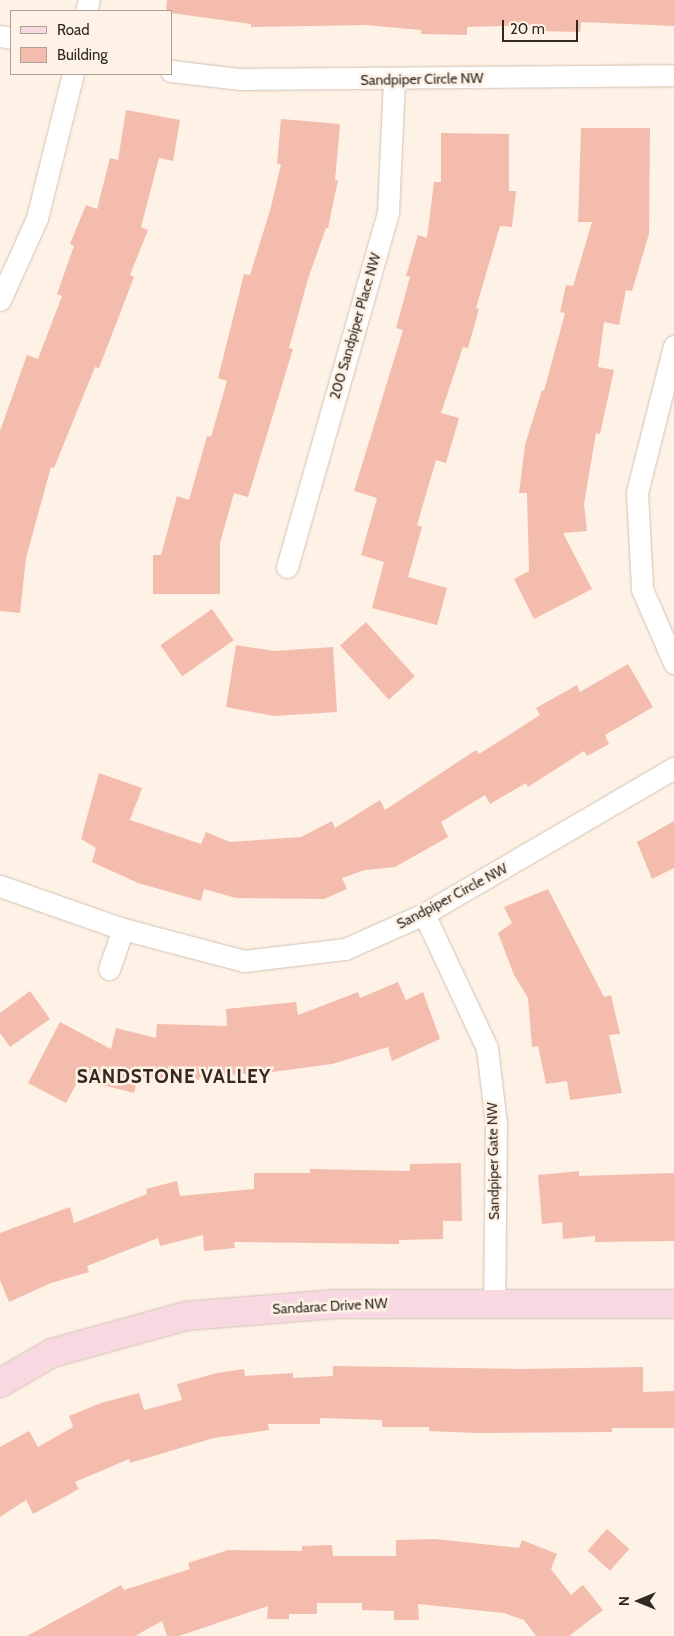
<!DOCTYPE html>
<html>
<head>
<meta charset="utf-8">
<style>
	body { margin:0 }
	#map { position:relative; width:674px; height:1636px; overflow:hidden; background:#fef1e5; font-family:Cabin,sans-serif }
	div>[style] { position:absolute }
	.building>* { inset:0; background:#f4bcad; transform-origin:0 0 }
	.roads { filter:drop-shadow(0 0 1px #d2c2b4) drop-shadow(0 0 1px #d2c2b4) }
	.street>* { height:21px; margin:-10.5px; padding:0 10.5px; transform-origin:10.5px; border-radius:10.5px; background:#fff }
	.secondary>* { height:28px; margin:-14px; padding:0 14px; transform-origin:14px; border-radius:14px; background:#f8d9e2 }
	span { translate:-50% -50%; white-space:nowrap; text-align:center; line-height:1.15; -webkit-text-stroke:5px #fef1e5; paint-order:stroke }
	.street-label { font-size:14px; color:#2f2924 }
	.district-label { font-size:19px; color:#34281d; font-weight:700; letter-spacing:1px }
	.legend { position:absolute; left:10px; top:10px; width:162px; height:65px; box-sizing:border-box; background:#fef1e5; border:1px solid #aba198; margin:0; padding:6px 9px; list-style:none; font-size:15px; color:#2f2924 }
	.legend li { display:flex; align-items:center; gap:10px; height:25px }
	.legend b { width:25px; border:1px solid #aba198 }
	.north { position:absolute; left:614px; top:1576px; width:50px; height:50px; -webkit-text-stroke:4px #fef1e5; paint-order:stroke; rotate:270deg; font-size:14px; font-weight:700; line-height:20px; text-align:center; color:#2f2924 }
	.north::after { content:''; display:block; margin:auto; width:18px; height:22px; background:#2f2924; clip-path:polygon(50% 0,100% 100%,50% 72%,0 100%) }
	.scale { position:absolute; left:502px; top:20px; width:76px; height:22px; box-sizing:border-box; border:2px solid #2f2924; border-top:0; padding-left:6px; font-size:15px; line-height:18px; white-space:nowrap; color:#2f2924; -webkit-text-stroke:4px #fef1e5; paint-order:stroke }
</style>
</head>
<body>
<div id="map">
	<div class="building">
		<div style="clip-path:polygon(167px 0,674px 0,674px 26px,581px 22px,580px 32px,538px 31px,538px 25px,467px 27px,467px 35px,421px 34px,421px 30px,366px 25px,251px 27px,251px 24px,171px 13px,166px 11px)"></div>
		<div style="clip-path:polygon(126px 110px,180px 120px,173px 161px,159px 158px,141px 227px,148px 230px,130px 275px,134px 277px,99px 368px,95px 367px,54px 468px,51px 467px,26px 558px,20px 613px,0 611px,0 431px,27px 355px,38px 359px,62px 296px,57px 294px,74px 246px,70px 244px,86px 205px,97px 209px,110px 158px,118px 160px)"></div>
		<div style="clip-path:polygon(281px 119px,340px 124px,335px 180px,338px 180px,328px 228px,326px 228px,308px 279px,289px 348px,293px 349px,248px 497px,234px 493px,220px 543px,220px 594px,153px 594px,153px 555px,161px 555px,177px 496px,189px 500px,207px 436px,211px 437px,227px 381px,218px 378px,244px 274px,250px 275px,271px 207px,281px 164px,277px 164px)"></div>
		<div style="clip-path:polygon(581px 128px,650px 128px,649px 234px,632px 291px,626px 290px,619px 325px,604px 322px,598px 367px,614px 370px,600px 434px,596px 433px,584px 504px,587px 531px,563px 533px,592px 589px,534px 619px,514px 579px,529px 571px,527px 493px,519px 493px,525px 445px,542px 390px,544px 391px,565px 313px,560px 312px,566px 285px,573px 286px,592px 222px,578px 222px)"></div>
		<div style="clip-path:polygon(441px 133px,509px 134px,509px 191px,516px 191px,512px 227px,500px 226px,476px 308px,479px 309px,468px 348px,463px 347px,441px 413px,459px 418px,446px 463px,436px 460px,417px 525px,422px 527px,408px 577px,447px 588px,437px 625px,372px 608px,384px 562px,361px 555px,377px 498px,354px 491px,403px 330px,396px 328px,410px 277px,406px 276px,418px 235px,427px 238px,434px 182px,441px 182px)"></div>
		<div style="left:212px;top:609px;width:38px;height:63px;rotate:55deg"></div>
		<div style="left:366px;top:622px;width:73px;height:35px;rotate:48deg"></div>
		<div style="clip-path:polygon(236px 645px,274px 651px,333px 647px,337px 712px,274px 716px,226px 707px)"></div>
		<div style="clip-path:polygon(628px 664px,653px 707px,605px 735px,609px 744px,587px 756px,584px 751px,528px 787px,526px 783px,490px 804px,485px 795px,441px 822px,448px 837px,395px 867px,365px 870px,342px 878px,347px 889px,324px 899px,236px 898px,204px 889px,201px 901px,138px 883px,92px 862px,96px 848px,81px 839px,99px 773px,142px 788px,130px 820px,201px 844px,206px 832px,230px 842px,301px 837px,332px 821px,335px 828px,380px 800px,385px 810px,476px 750px,479px 754px,540px 715px,536px 708px,577px 685px,580px 692px)"></div>
		<div style="clip-path:polygon(674px 821px,674px 868px,652px 879px,637px 842px)"></div>
		<div style="clip-path:polygon(548px 889px,604px 997px,611px 995px,620px 1034px,609px 1035px,622px 1093px,570px 1100px,567px 1081px,546px 1084px,538px 1046px,532px 1047px,528px 998px,514px 975px,498px 933px,512px 923px,504px 907px)"></div>
		<div style="clip-path:polygon(398px 982px,406px 1000px,423px 992px,440px 1039px,392px 1061px,388px 1047px,332px 1064px,272px 1072px,200px 1077px,199px 1080px,138px 1078px,134px 1093px,79px 1079px,66px 1103px,28px 1083px,60px 1022px,111px 1049px,116px 1028px,156px 1038px,157px 1024px,227px 1026px,226px 1009px,296px 1002px,298px 1015px,358px 992px,360px 998px)"></div>
		<div style="clip-path:polygon(30px 991px,50px 1019px,10px 1047px,0 1033px,0 1013px)"></div>
		<div style="clip-path:polygon(461px 1163px,462px 1221px,443px 1221px,443px 1239px,399px 1240px,399px 1244px,234px 1242px,235px 1248px,204px 1251px,203px 1235px,160px 1246px,158px 1238px,87px 1266px,89px 1272px,51px 1283px,9px 1302px,0 1280px,0 1233px,70px 1207px,74px 1223px,147px 1194px,146px 1189px,177px 1181px,180px 1196px,254px 1189px,254px 1173px,310px 1173px,310px 1169px,410px 1171px,410px 1164px)"></div>
		<div style="clip-path:polygon(579px 1171px,579px 1176px,674px 1173px,674px 1241px,595px 1242px,595px 1236px,563px 1239px,562px 1222px,542px 1224px,538px 1175px)"></div>
		<div style="clip-path:polygon(333px 1366px,519px 1369px,643px 1367px,643px 1392px,674px 1391px,674px 1428px,612px 1428px,612px 1432px,477px 1433px,429px 1431px,429px 1427px,382px 1427px,382px 1420px,320px 1418px,320px 1424px,268px 1424px,269px 1430px,214px 1438px,130px 1463px,129px 1459px,75px 1482px,79px 1489px,33px 1514px,26px 1500px,0 1517px,0 1447px,29px 1431px,38px 1447px,73px 1427px,69px 1416px,101px 1403px,139px 1393px,144px 1410px,182px 1400px,177px 1384px,217px 1373px,244px 1369px,245px 1376px,293px 1373px,293px 1378px,333px 1376px)"></div>
		<div style="left:607px;top:1529px;width:30px;height:29px;rotate:42deg"></div>
		<div style="clip-path:polygon(435px 1539px,519px 1548px,522px 1540px,557px 1554px,551px 1569px,571px 1595px,583px 1585px,603px 1610px,569px 1636px,536px 1636px,524px 1620px,504px 1613px,418px 1604px,419px 1620px,394px 1620px,394px 1611px,362px 1610px,362px 1603px,317px 1603px,317px 1614px,289px 1614px,289px 1619px,267px 1619px,268px 1606px,179px 1636px,167px 1636px,162px 1621px,135px 1636px,27px 1636px,121px 1585px,124px 1590px,190px 1569px,188px 1563px,228px 1550px,302px 1551px,302px 1546px,332px 1545px,333px 1556px,396px 1556px,396px 1540px)"></div>
	</div>
	<div class="roads">
		<div class="street">
			<div style="left:86px;top:11px;width:11px;rotate:-75deg"></div>
			<div style="left:0;top:36px;width:11px;rotate:10deg"></div>
			<div style="left:171px;top:71px;width:68px;rotate:6.7deg"></div>
			<div style="left:239px;top:79px;width:435px;rotate:-0.5deg"></div>
			<div style="left:0;top:300px;width:90px;rotate:-65.7deg"></div>
			<div style="left:37px;top:218px;width:148px;rotate:-76deg"></div>
			<div style="left:674px;top:346px;width:151px;rotate:104.2deg"></div>
			<div style="left:637px;top:492px;width:97px;rotate:87deg"></div>
			<div style="left:642px;top:589px;width:81px;rotate:66.6deg"></div>
			<div style="left:287px;top:567px;width:369px;rotate:-74.1deg"></div>
			<div style="left:388px;top:212px;width:132px;rotate:-87.4deg"></div>
			<div style="left:0;top:886px;width:130px;rotate:19.3deg"></div>
			<div style="left:123px;top:929px;width:125px;rotate:14.8deg"></div>
			<div style="left:244px;top:961px;width:102px;rotate:-6.8deg"></div>
			<div style="left:345px;top:949px;width:86px;rotate:-23.9deg"></div>
			<div style="left:424px;top:914px;width:290px;rotate:-30.3deg"></div>
			<div style="left:424px;top:914px;width:148px;rotate:64.8deg"></div>
			<div style="left:487px;top:1048px;width:77px;rotate:83.2deg"></div>
			<div style="left:496px;top:1124px;width:179px;rotate:90.6deg"></div>
			<div style="left:109px;top:969px;width:42px;rotate:-70.7deg"></div>
		</div>
		<div class="secondary">
			<div style="left:0;top:1383px;width:60px;rotate:-30deg"></div>
			<div style="left:52px;top:1353px;width:139px;rotate:-15.4deg"></div>
			<div style="left:186px;top:1316px;width:150px;rotate:-4.6deg"></div>
			<div style="left:336px;top:1304px;width:338px"></div>
		</div>
	</div>
	<div class="street-label">
		<span style="left:422px;top:79px;rotate:-1deg">Sandpiper Circle NW</span>
		<span style="left:355px;top:326px;rotate:-74deg">200 Sandpiper Place NW</span>
		<span style="left:452px;top:896px;rotate:-28deg">Sandpiper Circle NW</span>
		<span style="left:493px;top:1161px;rotate:-91deg">Sandpiper Gate NW</span>
		<span style="left:330px;top:1306px;rotate:-3deg">Sandarac Drive NW</span>
	</div>
	<div class="district-label">
		<span style="left:174px;top:1077px">SANDSTONE VALLEY</span>
	</div>
	<ul class="legend">
	<li><b style="height:6px;background:#f8d9e2"></b>Road</li>
	<li><b style="height:14px;background:#f4bcad"></b>Building</li>
	</ul>
	<div class="north">N</div>
	<div class="scale">20 m</div>
</div>
</body>
</html>
